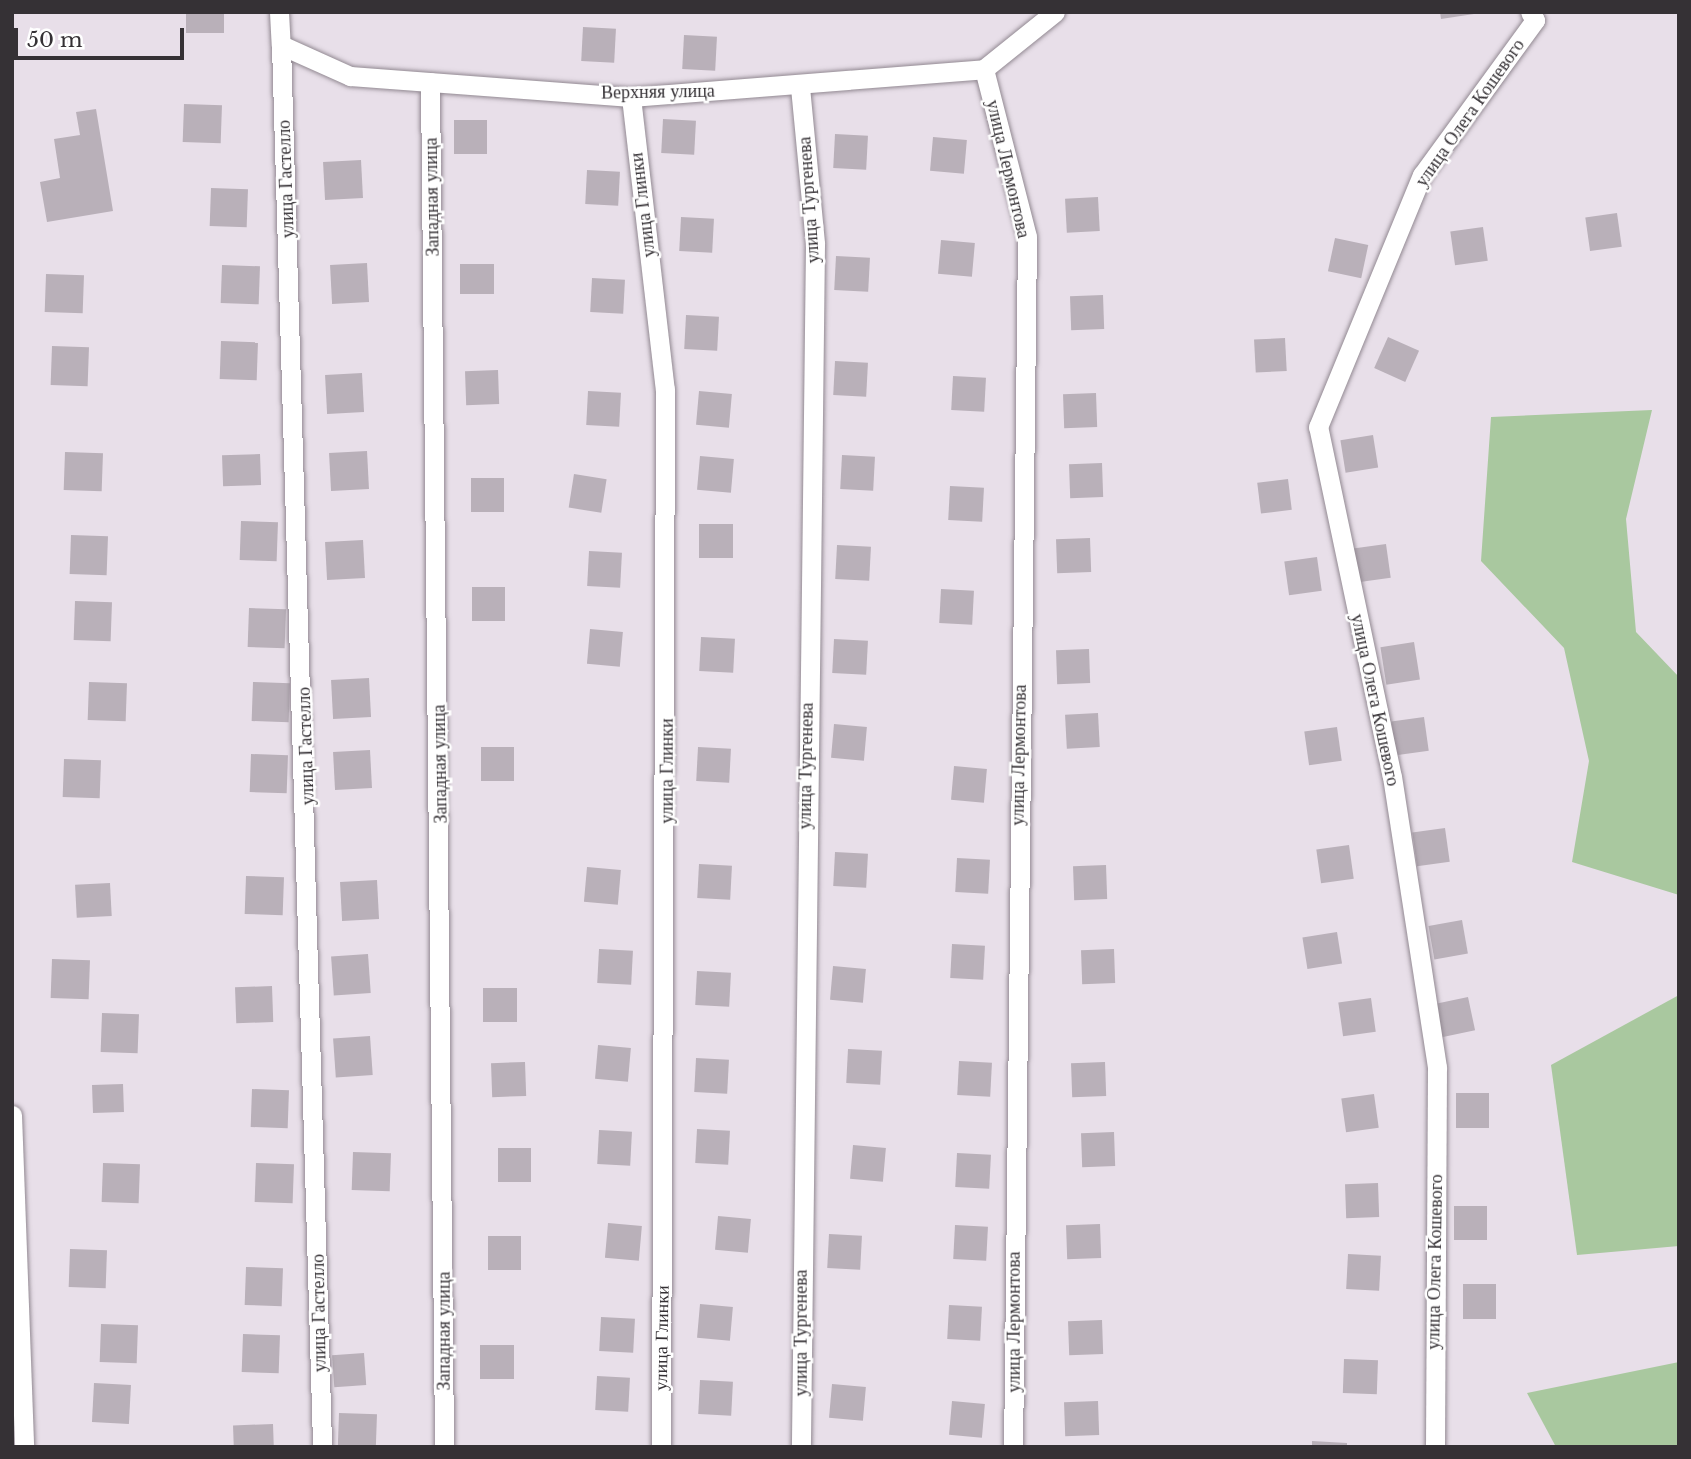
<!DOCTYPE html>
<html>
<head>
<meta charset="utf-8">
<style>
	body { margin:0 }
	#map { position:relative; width:1691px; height:1459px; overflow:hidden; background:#e8dfe9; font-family:"Libre Baskerville",serif }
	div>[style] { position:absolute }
	.green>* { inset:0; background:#a9c89f }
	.building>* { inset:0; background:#b9b0b9; transform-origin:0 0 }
	.roads { filter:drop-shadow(0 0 2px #928992) drop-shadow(0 0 2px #928992) }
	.street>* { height:19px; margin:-9.5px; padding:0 9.5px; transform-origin:9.5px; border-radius:9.5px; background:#fff }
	span { translate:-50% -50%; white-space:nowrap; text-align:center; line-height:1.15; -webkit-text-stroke:5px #fff; paint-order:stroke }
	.street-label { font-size:18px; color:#353135 }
	.frame { position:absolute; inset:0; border:14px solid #353135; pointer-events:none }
	.scale { position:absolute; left:14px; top:28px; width:170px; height:32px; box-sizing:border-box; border:4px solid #353135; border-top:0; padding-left:9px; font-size:21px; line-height:24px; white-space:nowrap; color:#353135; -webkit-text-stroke:5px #fff; paint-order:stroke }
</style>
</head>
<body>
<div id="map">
	<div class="green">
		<div style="clip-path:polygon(1652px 410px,1626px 519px,1636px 632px,1679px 677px,1679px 895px,1572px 862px,1589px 761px,1564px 648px,1481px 561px,1491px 417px)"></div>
		<div style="clip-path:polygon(1679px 995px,1679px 1246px,1577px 1255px,1551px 1065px)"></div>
		<div style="clip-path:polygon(1679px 1362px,1679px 1447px,1556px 1447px,1527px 1393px)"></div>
	</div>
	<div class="building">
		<div style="left:186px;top:12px;width:38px;height:21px"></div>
		<div style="clip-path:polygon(1440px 12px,1473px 12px,1474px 14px,1441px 19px)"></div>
		<div style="left:583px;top:27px;width:33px;height:34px;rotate:3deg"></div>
		<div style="left:684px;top:35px;width:33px;height:34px;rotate:3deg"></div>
		<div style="left:184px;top:104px;width:38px;height:38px;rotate:2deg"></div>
		<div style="clip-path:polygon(96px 109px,113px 211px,47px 222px,40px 182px,60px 178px,54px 139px,80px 135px,76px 112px)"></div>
		<div style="left:663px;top:119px;width:33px;height:34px;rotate:3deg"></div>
		<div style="left:454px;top:120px;width:33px;height:34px"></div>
		<div style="left:835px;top:134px;width:33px;height:34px;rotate:3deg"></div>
		<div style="left:933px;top:137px;width:34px;height:34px;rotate:5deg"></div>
		<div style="left:361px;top:160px;width:38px;height:38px;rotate:87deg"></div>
		<div style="left:587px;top:170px;width:33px;height:34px;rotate:3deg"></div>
		<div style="left:211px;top:188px;width:37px;height:38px;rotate:2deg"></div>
		<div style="left:1098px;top:197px;width:34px;height:33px;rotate:87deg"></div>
		<div style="left:1617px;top:213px;width:34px;height:32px;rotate:82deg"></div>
		<div style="left:681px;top:217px;width:33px;height:34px;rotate:3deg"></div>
		<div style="left:1483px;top:227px;width:34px;height:33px;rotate:82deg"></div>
		<div style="left:1335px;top:238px;width:34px;height:34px;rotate:12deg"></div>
		<div style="left:941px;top:240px;width:34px;height:34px;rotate:5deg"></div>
		<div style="left:836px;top:256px;width:34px;height:34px;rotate:3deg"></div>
		<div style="left:367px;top:263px;width:39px;height:37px;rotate:87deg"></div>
		<div style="left:460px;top:264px;width:34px;height:30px"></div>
		<div style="left:222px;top:265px;width:38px;height:38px;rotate:2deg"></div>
		<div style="left:46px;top:274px;width:38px;height:38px;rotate:2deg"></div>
		<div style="left:592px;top:278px;width:33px;height:34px;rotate:3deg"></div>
		<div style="left:1103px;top:295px;width:34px;height:33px;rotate:88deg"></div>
		<div style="left:686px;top:315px;width:33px;height:34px;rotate:3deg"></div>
		<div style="left:1388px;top:337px;width:34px;height:34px;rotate:24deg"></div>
		<div style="left:1285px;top:338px;width:33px;height:31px;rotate:87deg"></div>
		<div style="left:221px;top:341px;width:37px;height:38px;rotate:2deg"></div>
		<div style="left:52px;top:346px;width:37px;height:39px;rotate:2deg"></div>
		<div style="left:835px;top:361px;width:33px;height:34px;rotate:3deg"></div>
		<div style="left:498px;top:370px;width:34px;height:33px;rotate:88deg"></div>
		<div style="left:362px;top:373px;width:39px;height:37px;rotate:87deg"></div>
		<div style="left:953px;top:376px;width:33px;height:34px;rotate:3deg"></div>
		<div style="left:588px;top:391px;width:33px;height:34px;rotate:3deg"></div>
		<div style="left:699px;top:391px;width:33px;height:34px;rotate:5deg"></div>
		<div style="left:1096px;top:393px;width:34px;height:33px;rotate:88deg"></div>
		<div style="left:1373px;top:435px;width:33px;height:33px;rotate:81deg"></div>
		<div style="left:367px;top:451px;width:38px;height:38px;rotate:87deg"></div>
		<div style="left:65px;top:452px;width:38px;height:38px;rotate:2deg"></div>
		<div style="left:260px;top:454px;width:31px;height:38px;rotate:88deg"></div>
		<div style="left:842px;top:455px;width:33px;height:34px;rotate:3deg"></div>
		<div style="left:700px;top:456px;width:34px;height:34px;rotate:5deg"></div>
		<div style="left:1102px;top:463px;width:34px;height:33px;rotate:88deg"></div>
		<div style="left:574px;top:474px;width:33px;height:34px;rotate:9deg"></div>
		<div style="left:471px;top:478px;width:33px;height:34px"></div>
		<div style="left:1288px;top:479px;width:31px;height:31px;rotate:83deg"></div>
		<div style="left:950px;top:486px;width:34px;height:34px;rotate:3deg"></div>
		<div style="left:241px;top:521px;width:37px;height:39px;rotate:2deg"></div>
		<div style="left:699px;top:524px;width:34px;height:34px"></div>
		<div style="left:71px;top:535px;width:37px;height:39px;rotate:2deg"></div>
		<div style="left:1090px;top:538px;width:34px;height:34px;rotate:88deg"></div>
		<div style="left:363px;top:540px;width:38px;height:38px;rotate:87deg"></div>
		<div style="left:1386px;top:544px;width:34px;height:33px;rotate:82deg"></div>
		<div style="left:837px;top:545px;width:34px;height:34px;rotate:3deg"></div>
		<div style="left:589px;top:551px;width:33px;height:35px;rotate:3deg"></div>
		<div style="left:1317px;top:557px;width:34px;height:33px;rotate:82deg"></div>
		<div style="left:472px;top:587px;width:33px;height:34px"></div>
		<div style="left:941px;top:589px;width:33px;height:34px;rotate:3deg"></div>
		<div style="left:75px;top:601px;width:37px;height:39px;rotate:2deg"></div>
		<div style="left:249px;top:608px;width:37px;height:39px;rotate:2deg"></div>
		<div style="left:590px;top:629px;width:33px;height:35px;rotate:5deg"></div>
		<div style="left:701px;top:637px;width:34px;height:34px;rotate:3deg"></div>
		<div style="left:834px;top:639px;width:34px;height:34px;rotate:3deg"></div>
		<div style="left:1414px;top:642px;width:38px;height:34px;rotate:81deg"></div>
		<div style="left:1089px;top:649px;width:34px;height:33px;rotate:88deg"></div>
		<div style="left:369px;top:678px;width:39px;height:38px;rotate:87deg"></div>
		<div style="left:89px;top:682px;width:38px;height:38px;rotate:2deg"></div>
		<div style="left:253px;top:682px;width:37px;height:39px;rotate:2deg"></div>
		<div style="left:1098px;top:713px;width:34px;height:33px;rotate:87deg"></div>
		<div style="left:1424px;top:717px;width:34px;height:33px;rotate:82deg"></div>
		<div style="left:834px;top:724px;width:33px;height:34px;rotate:5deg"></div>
		<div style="left:1337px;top:727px;width:34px;height:33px;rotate:82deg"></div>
		<div style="left:481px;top:747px;width:33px;height:34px"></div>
		<div style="left:698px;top:747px;width:33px;height:34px;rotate:3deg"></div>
		<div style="left:370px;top:750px;width:38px;height:37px;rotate:87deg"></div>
		<div style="left:251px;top:754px;width:37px;height:38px;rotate:2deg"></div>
		<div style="left:64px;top:759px;width:37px;height:38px;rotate:2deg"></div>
		<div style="left:954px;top:766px;width:33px;height:34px;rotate:5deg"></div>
		<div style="left:1445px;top:828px;width:34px;height:33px;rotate:82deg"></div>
		<div style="left:1349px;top:845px;width:34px;height:33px;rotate:82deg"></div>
		<div style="left:835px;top:852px;width:33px;height:34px;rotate:3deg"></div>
		<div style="left:957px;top:858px;width:33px;height:34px;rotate:3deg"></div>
		<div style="left:699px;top:864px;width:33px;height:34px;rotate:3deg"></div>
		<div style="left:1106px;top:865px;width:34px;height:33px;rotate:88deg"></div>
		<div style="left:587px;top:867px;width:34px;height:35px;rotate:5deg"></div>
		<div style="left:246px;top:876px;width:38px;height:38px;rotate:2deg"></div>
		<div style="left:377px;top:880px;width:39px;height:37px;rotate:87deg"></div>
		<div style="left:110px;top:883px;width:33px;height:35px;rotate:87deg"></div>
		<div style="left:1462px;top:920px;width:34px;height:34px;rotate:80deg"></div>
		<div style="left:1337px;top:932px;width:32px;height:35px;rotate:81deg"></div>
		<div style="left:952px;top:944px;width:33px;height:34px;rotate:3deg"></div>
		<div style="left:599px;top:949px;width:34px;height:34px;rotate:3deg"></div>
		<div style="left:1114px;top:949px;width:34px;height:33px;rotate:88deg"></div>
		<div style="left:368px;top:954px;width:39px;height:37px;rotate:86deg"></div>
		<div style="left:52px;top:959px;width:38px;height:39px;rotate:2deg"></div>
		<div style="left:833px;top:966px;width:33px;height:34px;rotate:5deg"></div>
		<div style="left:697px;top:971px;width:34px;height:34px;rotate:3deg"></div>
		<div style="left:272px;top:986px;width:36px;height:37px;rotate:88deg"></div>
		<div style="left:483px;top:988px;width:34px;height:34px"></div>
		<div style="left:1468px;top:997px;width:34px;height:34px;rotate:78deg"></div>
		<div style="left:1371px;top:998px;width:34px;height:33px;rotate:82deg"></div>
		<div style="left:102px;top:1013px;width:37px;height:39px;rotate:2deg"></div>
		<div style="left:370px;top:1036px;width:39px;height:37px;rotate:86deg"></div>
		<div style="left:598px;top:1045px;width:33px;height:34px;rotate:5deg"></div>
		<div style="left:848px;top:1049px;width:34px;height:34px;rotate:3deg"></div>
		<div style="left:696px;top:1058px;width:33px;height:34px;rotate:3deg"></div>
		<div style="left:959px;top:1061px;width:33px;height:34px;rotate:3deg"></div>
		<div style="left:525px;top:1062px;width:34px;height:34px;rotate:88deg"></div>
		<div style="left:1105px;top:1062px;width:34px;height:34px;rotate:88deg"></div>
		<div style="left:123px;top:1084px;width:28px;height:31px;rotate:88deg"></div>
		<div style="left:252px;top:1089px;width:37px;height:38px;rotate:2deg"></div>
		<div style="left:1456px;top:1093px;width:33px;height:35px"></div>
		<div style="left:1374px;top:1094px;width:34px;height:33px;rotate:82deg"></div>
		<div style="left:697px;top:1129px;width:33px;height:34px;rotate:3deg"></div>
		<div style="left:599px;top:1130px;width:33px;height:34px;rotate:3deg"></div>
		<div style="left:1114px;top:1132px;width:34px;height:33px;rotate:88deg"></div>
		<div style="left:853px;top:1145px;width:33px;height:34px;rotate:5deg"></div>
		<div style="left:498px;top:1148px;width:33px;height:34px"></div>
		<div style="left:353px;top:1152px;width:38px;height:38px;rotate:2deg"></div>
		<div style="left:957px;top:1153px;width:34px;height:34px;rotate:3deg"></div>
		<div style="left:103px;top:1163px;width:37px;height:39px;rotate:2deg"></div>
		<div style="left:256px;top:1163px;width:38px;height:39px;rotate:2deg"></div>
		<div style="left:1378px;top:1183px;width:34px;height:33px;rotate:88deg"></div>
		<div style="left:1487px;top:1206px;width:34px;height:33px;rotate:90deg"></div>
		<div style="left:718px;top:1216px;width:33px;height:34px;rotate:5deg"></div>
		<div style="left:608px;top:1223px;width:34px;height:35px;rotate:5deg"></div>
		<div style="left:1100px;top:1224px;width:34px;height:34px;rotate:88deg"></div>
		<div style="left:955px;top:1225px;width:33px;height:34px;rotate:3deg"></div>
		<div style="left:829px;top:1234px;width:33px;height:34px;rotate:3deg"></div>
		<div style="left:488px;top:1236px;width:33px;height:34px"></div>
		<div style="left:70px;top:1249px;width:37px;height:38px;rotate:2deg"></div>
		<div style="left:1348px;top:1254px;width:33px;height:35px;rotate:3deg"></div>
		<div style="left:246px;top:1267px;width:37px;height:38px;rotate:2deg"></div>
		<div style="left:1463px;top:1284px;width:33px;height:35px"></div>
		<div style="left:700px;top:1304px;width:33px;height:34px;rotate:5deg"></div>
		<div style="left:949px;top:1305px;width:33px;height:34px;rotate:3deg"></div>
		<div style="left:601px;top:1317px;width:34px;height:34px;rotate:3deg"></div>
		<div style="left:1102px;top:1320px;width:34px;height:34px;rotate:88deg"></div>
		<div style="left:101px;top:1324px;width:37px;height:38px;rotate:2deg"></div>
		<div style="left:243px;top:1334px;width:37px;height:38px;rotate:2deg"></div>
		<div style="left:480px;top:1345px;width:34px;height:34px"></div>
		<div style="left:364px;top:1353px;width:32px;height:32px;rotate:86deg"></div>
		<div style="left:1344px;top:1359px;width:34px;height:34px;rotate:2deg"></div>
		<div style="left:597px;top:1376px;width:33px;height:34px;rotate:3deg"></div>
		<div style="left:700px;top:1380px;width:33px;height:34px;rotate:3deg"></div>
		<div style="left:94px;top:1383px;width:37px;height:39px;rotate:3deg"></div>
		<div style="left:832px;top:1384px;width:34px;height:34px;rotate:5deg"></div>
		<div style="left:952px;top:1401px;width:33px;height:34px;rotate:5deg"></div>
		<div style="left:1098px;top:1401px;width:34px;height:34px;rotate:88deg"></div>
		<div style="left:339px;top:1413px;width:38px;height:34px;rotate:2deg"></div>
		<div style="left:273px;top:1424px;width:23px;height:40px;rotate:88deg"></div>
		<div style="clip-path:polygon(1312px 1441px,1347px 1443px,1347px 1447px,1312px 1447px)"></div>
	</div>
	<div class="roads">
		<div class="street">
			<div style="left:279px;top:12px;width:33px;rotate:87deg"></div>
			<div style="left:281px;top:45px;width:76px;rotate:24.2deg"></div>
			<div style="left:350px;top:76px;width:282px;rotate:4.3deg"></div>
			<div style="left:631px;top:97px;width:354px;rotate:-4.5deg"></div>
			<div style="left:984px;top:69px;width:91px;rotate:-38.8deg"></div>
			<div style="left:281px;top:45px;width:1403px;rotate:88.32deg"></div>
			<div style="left:984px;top:69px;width:173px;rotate:75.6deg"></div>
			<div style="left:1027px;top:237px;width:1210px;rotate:90.66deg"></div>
			<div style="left:430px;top:82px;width:1365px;rotate:89.41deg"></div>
			<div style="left:800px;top:87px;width:158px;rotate:84.5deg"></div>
			<div style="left:815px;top:244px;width:1203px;rotate:90.67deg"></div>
			<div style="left:631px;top:97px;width:294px;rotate:83.4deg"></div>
			<div style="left:665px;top:389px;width:1058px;rotate:90.22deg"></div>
			<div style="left:12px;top:1115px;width:332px;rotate:87.9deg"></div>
			<div style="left:1435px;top:1447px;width:380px;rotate:-89.7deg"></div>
			<div style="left:1437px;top:1067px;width:293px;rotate:-98.8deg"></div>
			<div style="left:1392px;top:777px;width:358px;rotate:-101.9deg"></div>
			<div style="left:1318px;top:427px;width:273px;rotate:-67.6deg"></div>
			<div style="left:1422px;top:175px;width:192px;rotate:-53.9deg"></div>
			<div style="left:1535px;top:20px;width:9px;rotate:-122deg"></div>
		</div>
	</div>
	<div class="street-label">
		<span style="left:658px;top:92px;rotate:-1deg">Верхняя улица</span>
		<span style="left:1470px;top:113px;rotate:-55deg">улица Олега Кошевого</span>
		<span style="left:1008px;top:169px;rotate:77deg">улица Лермонтова</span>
		<span style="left:286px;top:179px;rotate:-92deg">улица Гастелло</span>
		<span style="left:432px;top:197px;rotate:-91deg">Западная улица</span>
		<span style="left:809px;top:200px;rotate:-94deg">улица Тургенева</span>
		<span style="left:643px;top:205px;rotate:-97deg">улица Глинки</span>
		<span style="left:1375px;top:700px;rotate:78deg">улица Олега Кошевого</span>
		<span style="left:306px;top:746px;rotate:-92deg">улица Гастелло</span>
		<span style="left:1019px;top:755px;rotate:-89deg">улица Лермонтова</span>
		<span style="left:440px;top:764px;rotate:-91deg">Западная улица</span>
		<span style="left:806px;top:766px;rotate:-89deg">улица Тургенева</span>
		<span style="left:667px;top:771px;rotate:-90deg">улица Глинки</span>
		<span style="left:1435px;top:1262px;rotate:-89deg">улица Олега Кошевого</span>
		<span style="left:319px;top:1313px;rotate:-91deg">улица Гастелло</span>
		<span style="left:1014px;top:1322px;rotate:-90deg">улица Лермонтова</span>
		<span style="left:444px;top:1331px;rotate:-90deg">Западная улица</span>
		<span style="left:801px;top:1333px;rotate:-90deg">улица Тургенева</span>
		<span style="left:662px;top:1338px;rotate:-89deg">улица Глинки</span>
	</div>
	<div class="frame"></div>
	<div class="scale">50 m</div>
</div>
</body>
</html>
